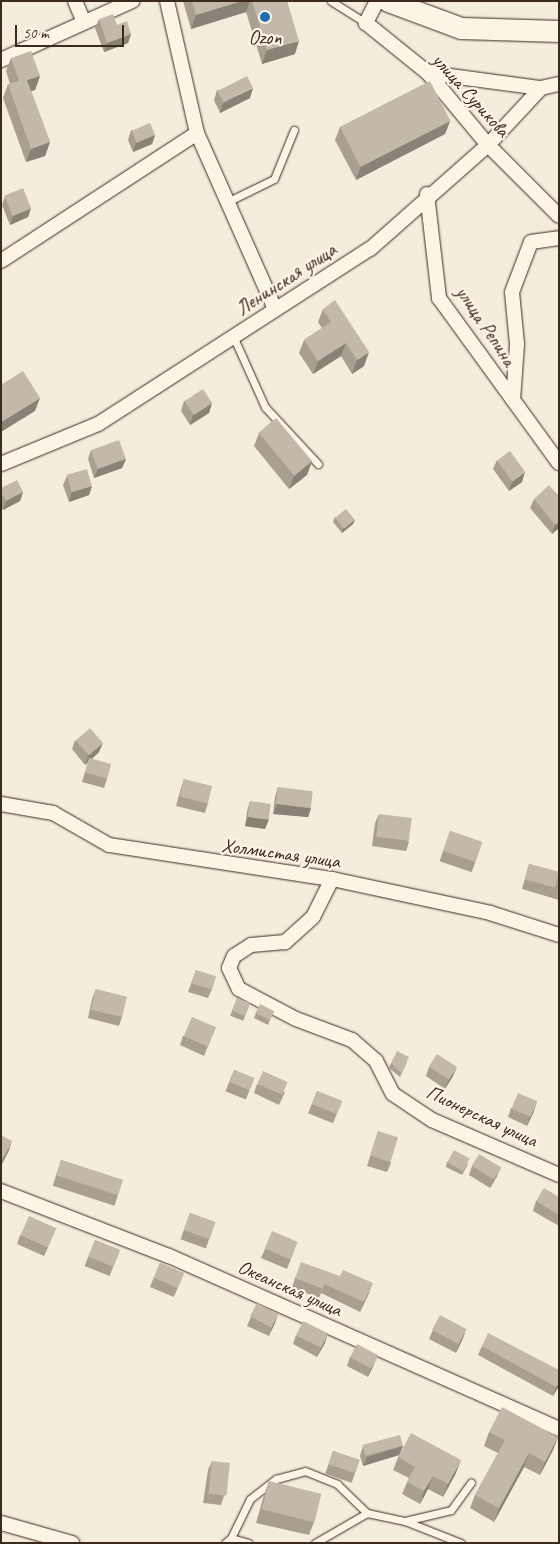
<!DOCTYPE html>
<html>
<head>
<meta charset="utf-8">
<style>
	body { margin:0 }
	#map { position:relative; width:560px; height:1544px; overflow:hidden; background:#f4eddd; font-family:Caveat,sans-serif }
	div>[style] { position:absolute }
	.roads { filter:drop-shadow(0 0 1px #3b2a1e) drop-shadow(0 0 1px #3b2a1e) }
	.lane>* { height:7px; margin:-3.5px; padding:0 3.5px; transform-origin:3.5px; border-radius:3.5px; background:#fcf5e5 }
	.street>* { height:14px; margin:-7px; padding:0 7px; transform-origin:7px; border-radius:7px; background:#fcf5e5 }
	.primary>* { height:21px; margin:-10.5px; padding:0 10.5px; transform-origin:10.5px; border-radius:10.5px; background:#fcf5e5 }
	.wall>* { inset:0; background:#a89f92; transform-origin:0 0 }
	.shaded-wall>* { inset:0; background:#888277 }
	.building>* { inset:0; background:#c3b9aa; transform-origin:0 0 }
	.dots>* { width:14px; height:14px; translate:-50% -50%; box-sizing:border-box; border:2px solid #fcf5e5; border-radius:50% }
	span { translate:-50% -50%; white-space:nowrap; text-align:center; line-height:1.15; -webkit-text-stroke:4.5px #fcf5e5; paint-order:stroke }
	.poi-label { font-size:20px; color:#3b2a1e }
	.street-label { font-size:20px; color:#3b2a1e }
	.frame { position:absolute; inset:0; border:2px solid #3b2a1e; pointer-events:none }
	.scale { position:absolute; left:15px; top:25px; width:109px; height:22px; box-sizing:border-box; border:2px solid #3b2a1e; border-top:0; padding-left:6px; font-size:15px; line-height:18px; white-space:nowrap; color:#3b2a1e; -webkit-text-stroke:4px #fcf5e5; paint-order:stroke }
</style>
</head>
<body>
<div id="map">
	<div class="roads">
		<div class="lane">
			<div style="left:331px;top:1px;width:41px;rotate:32.2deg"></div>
			<div style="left:227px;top:202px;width:52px;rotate:-26.1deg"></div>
			<div style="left:274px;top:179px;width:53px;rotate:-67.8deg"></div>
			<div style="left:233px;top:336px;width:78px;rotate:65.7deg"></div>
			<div style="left:265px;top:407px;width:78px;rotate:47.1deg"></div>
			<div style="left:405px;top:1521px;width:47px;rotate:-13.4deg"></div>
			<div style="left:451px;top:1510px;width:34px;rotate:-54deg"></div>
			<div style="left:231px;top:1538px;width:43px;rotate:-64deg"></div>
			<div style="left:250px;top:1499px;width:33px;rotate:-38deg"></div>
			<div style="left:276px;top:1479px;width:30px;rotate:-15deg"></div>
			<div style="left:305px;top:1471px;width:35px;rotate:22deg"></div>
			<div style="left:337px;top:1484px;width:42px;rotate:44deg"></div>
			<div style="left:225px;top:1543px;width:8px;rotate:-40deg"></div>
			<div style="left:231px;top:1538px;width:18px;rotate:16deg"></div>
			<div style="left:315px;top:1543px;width:60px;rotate:-30deg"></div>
			<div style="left:367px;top:1513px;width:39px;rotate:12deg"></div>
			<div style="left:405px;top:1521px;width:60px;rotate:21.4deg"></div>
		</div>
		<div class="street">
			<div style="left:75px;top:1px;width:23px;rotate:67deg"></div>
			<div style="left:167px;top:1px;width:135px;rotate:77.2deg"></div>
			<div style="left:197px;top:133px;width:193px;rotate:66.1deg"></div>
			<div style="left:377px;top:1px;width:25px;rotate:117deg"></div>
			<div style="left:366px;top:23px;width:80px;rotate:38.9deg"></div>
			<div style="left:428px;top:73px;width:94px;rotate:50.2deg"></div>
			<div style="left:488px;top:145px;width:100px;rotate:45deg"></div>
			<div style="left:1px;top:60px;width:144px;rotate:-24.2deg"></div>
			<div style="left:428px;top:73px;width:114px;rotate:7.6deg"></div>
			<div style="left:427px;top:194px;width:105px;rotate:83.4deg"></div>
			<div style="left:439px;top:298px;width:204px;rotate:54deg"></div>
			<div style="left:1px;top:261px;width:234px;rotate:-33.1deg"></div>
			<div style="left:513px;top:400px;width:56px;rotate:-85.9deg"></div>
			<div style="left:517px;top:344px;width:52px;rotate:-95.5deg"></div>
			<div style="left:512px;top:292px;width:53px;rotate:-69.2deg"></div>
			<div style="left:531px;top:242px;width:28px;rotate:-8deg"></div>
			<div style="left:1px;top:464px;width:105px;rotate:-22.4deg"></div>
			<div style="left:98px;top:424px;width:323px;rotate:-32.8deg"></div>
			<div style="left:370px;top:249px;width:157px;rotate:-41.4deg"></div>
			<div style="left:488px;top:145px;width:78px;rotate:-47.1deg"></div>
			<div style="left:541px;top:88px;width:18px;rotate:-13deg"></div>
			<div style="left:1px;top:804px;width:53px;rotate:9.8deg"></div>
			<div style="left:53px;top:813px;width:64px;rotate:29.7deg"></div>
			<div style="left:109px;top:845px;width:226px;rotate:8.7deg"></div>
			<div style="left:332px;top:879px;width:162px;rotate:12.1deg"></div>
			<div style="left:490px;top:913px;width:72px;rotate:17.7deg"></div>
			<div style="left:332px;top:879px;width:42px;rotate:116.6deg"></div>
			<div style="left:313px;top:917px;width:38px;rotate:138deg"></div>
			<div style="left:285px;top:942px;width:34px;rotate:175deg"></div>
			<div style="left:251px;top:945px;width:20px;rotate:147deg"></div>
			<div style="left:234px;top:956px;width:13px;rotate:113deg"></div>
			<div style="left:229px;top:968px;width:23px;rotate:65deg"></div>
			<div style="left:239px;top:989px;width:64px;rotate:27.8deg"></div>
			<div style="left:296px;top:1019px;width:60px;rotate:20.6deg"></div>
			<div style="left:352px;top:1040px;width:32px;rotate:41deg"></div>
			<div style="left:376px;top:1061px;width:37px;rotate:63deg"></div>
			<div style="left:393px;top:1094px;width:47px;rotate:33.7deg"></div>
			<div style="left:432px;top:1120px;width:138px;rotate:23.4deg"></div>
			<div style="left:1px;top:1191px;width:180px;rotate:21.2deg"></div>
			<div style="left:169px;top:1256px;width:427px;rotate:23.9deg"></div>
			<div style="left:1px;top:1523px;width:74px;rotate:15.7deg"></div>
		</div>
		<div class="primary">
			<div style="left:388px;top:1px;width:78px;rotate:20.3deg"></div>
			<div style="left:461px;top:28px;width:98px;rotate:1.8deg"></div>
		</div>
	</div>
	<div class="wall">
		<div style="clip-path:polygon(183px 1px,287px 1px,295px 54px,262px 64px,246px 12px,191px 29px)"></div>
		<div style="clip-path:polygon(99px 19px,117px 25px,131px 34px,128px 43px,104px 52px,95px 28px)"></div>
		<div style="clip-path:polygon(11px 58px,40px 76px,35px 90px,31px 91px,50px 142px,45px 156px,26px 162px,3px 98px,8px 84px,10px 84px,6px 71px)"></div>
		<div style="clip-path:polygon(217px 90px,250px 98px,220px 113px,214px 100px)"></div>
		<div style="clip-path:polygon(450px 121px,445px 134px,356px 180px,335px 140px,340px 127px)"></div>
		<div style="clip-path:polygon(131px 130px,155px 135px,152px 144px,133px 152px,128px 140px)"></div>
		<div style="clip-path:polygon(5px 196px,31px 208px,28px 217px,10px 225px,2px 205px)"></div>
		<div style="clip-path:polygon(323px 309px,364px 366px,352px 374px,341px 356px,313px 374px,299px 353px,304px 340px,322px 328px,318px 322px)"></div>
		<div style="clip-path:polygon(184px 401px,212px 403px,209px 413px,190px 425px,181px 411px)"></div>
		<div style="clip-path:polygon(259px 433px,312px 461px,307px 475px,289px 489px,254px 446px)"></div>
		<div style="clip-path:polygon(91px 450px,126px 459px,122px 468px,94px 478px,88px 459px)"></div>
		<div style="clip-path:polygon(497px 460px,522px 482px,509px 491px,493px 469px)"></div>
		<div style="clip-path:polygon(67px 476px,92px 486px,89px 495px,69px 502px,63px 485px)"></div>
		<div style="clip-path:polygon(1px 488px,23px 492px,20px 501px,3px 510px,1px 507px)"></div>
		<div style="clip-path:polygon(559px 496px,559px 528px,552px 534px,530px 508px,534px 499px)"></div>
		<div style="clip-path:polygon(335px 517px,355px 520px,353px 524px,342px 533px,333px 522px)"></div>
		<div style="clip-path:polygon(75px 740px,99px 752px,92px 759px,107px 779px,104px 788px,82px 782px,88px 762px,85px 765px,72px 749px)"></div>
		<div style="clip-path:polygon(184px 779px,208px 803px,205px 813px,176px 806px,181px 788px)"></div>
		<div style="clip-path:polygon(278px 787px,311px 808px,308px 817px,273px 814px,275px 797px)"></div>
		<div style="clip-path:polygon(250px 801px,269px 819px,265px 829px,245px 826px,247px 811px)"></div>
		<div style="clip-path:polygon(379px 814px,409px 842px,406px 851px,372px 846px,375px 823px)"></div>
		<div style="left:450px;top:831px;width:34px;height:32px;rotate:19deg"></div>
		<div style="clip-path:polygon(529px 864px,559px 872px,559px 900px,522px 889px)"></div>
		<div style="clip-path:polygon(196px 970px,212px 989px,208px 998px,188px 992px)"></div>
		<div style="clip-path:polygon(96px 989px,122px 1017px,119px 1026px,88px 1018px,92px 999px)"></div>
		<div style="left:237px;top:998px;width:14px;height:19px;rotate:21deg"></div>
		<div style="clip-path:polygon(274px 1011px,268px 1025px,254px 1018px,256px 1013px)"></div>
		<div style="clip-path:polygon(216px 1027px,204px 1056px,180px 1045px,183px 1036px)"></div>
		<div style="clip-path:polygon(407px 1062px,400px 1077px,389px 1068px,391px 1063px)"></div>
		<div style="clip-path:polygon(429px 1067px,453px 1076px,445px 1089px,426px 1076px)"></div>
		<div style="left:234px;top:1070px;width:22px;height:23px;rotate:22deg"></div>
		<div style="clip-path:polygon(257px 1084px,285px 1092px,279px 1105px,254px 1093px)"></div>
		<div style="left:317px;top:1091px;width:27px;height:24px;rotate:22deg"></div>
		<div style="clip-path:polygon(511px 1108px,534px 1111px,527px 1126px,508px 1117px)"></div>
		<div style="clip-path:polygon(378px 1131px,391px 1163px,387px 1172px,367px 1166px)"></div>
		<div style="clip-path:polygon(1px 1135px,9px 1150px,1px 1166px)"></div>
		<div style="left:61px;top:1160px;width:65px;height:27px;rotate:18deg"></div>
		<div style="clip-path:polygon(447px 1162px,468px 1164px,462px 1175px,446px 1167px)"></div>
		<div style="clip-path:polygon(472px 1166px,497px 1176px,490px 1188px,469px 1175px)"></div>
		<div style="clip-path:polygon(559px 1197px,559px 1226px,533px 1211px,536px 1201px)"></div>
		<div style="left:190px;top:1213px;width:27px;height:28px;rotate:20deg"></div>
		<div style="clip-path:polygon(20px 1235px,52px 1237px,44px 1256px,17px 1244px)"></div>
		<div style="left:95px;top:1240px;width:27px;height:28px;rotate:22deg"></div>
		<div style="clip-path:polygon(265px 1249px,294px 1251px,287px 1269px,261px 1258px)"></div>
		<div style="left:160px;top:1263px;width:26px;height:26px;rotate:23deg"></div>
		<div style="clip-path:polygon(295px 1278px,369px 1293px,360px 1312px,321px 1293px,319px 1298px,292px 1288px)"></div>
		<div style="clip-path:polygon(278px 1314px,269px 1336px,247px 1326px,251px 1317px)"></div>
		<div style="clip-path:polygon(466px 1329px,463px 1338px,456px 1353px,429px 1339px,433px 1330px)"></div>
		<div style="clip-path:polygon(296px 1335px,325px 1343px,317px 1357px,293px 1344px)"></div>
		<div style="clip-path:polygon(482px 1346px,559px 1386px,553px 1396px,478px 1355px)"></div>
		<div style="clip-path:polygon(350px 1357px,374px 1364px,368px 1377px,347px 1366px)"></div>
		<div style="clip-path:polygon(489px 1432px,558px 1437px,553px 1450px,540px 1475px,524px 1467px,494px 1522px,470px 1508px,475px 1495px,498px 1453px,484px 1446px)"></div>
		<div style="clip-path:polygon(363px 1446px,403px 1446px,400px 1454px,456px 1473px,443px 1497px,428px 1489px,420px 1504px,402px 1494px,409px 1478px,393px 1470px,399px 1455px,363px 1466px,360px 1456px)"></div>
		<div style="left:333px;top:1451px;width:28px;height:24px;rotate:19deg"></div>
		<div style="clip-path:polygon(212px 1461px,224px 1496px,221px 1505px,203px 1503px,208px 1470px)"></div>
		<div style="clip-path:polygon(269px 1481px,314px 1522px,309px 1535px,256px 1523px,264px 1495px)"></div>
	</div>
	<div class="shaded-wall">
		<div style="clip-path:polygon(242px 1px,250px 1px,246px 12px,191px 29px,196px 15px)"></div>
		<div style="clip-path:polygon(131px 34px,128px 43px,104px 52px,107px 43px)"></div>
		<div style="clip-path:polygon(299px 41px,295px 54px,262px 64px,267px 50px)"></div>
		<div style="clip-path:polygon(40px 76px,35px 90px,22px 94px,27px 80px)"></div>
		<div style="clip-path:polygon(253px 88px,250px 98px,220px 113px,223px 103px)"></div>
		<div style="clip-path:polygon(450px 121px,445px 134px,356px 180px,361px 166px)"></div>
		<div style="clip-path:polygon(155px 135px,152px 144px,133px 152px,136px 143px)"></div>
		<div style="clip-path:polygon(50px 142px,45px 156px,26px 162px,31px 149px)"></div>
		<div style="clip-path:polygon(31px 208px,28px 217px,10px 225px,13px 216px)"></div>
		<div style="clip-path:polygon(346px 343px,341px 356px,313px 374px,318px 361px)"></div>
		<div style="clip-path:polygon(369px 352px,364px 366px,352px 374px,357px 360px)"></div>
		<div style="clip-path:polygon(40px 398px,35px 411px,1px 432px,1px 422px)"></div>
		<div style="clip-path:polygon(212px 403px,209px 413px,190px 425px,193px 415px)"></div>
		<div style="clip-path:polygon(126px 459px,122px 468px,94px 478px,98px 469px)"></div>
		<div style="clip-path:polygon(312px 461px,307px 475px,289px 489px,294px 476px)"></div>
		<div style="clip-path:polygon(525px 472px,522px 482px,509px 491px,512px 482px)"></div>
		<div style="clip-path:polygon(92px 486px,89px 495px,69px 502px,72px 492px)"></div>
		<div style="clip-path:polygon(23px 492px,20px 501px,3px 510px,6px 501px)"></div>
		<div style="clip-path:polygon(355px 520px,353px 524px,342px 533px,343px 528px)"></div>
		<div style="clip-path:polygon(559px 522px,559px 528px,552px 534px,555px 525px)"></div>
		<div style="clip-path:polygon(103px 743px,99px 752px,88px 762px,89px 758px,88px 762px,85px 765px,88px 755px)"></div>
		<div style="clip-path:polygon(277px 804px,311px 808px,308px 817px,273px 814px)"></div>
		<div style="clip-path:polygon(248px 817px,269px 819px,265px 829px,245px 826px)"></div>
		<div style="clip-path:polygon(457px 1067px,453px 1076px,445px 1089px,449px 1079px)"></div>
		<div style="clip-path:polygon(537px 1101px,534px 1111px,527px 1126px,530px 1117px)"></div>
		<div style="clip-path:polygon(12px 1141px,9px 1150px,1px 1166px,4px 1157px)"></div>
		<div style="clip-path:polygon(501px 1167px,497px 1176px,490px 1188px,494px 1179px)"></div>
		<div style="clip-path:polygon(56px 1228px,52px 1237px,44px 1256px,47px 1247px)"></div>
		<div style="clip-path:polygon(373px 1283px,369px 1293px,360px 1312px,364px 1302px)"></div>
		<div style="clip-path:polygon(278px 1314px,275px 1323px,269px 1336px,272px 1327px)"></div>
		<div style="clip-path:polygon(466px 1329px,463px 1338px,456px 1353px,459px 1344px)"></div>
		<div style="clip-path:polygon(328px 1333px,325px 1343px,317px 1357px,321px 1348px)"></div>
		<div style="clip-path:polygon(378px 1355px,374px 1364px,368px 1377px,371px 1368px)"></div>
		<div style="clip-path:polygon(559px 1383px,559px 1386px,553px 1396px,556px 1387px)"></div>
		<div style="clip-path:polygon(558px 1437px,553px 1450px,540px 1475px,545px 1462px)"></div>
		<div style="clip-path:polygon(403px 1446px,399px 1455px,363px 1466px,367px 1457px)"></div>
		<div style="clip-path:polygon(529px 1453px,524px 1467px,494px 1522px,499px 1508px)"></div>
		<div style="clip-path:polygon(461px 1460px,456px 1473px,443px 1497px,448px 1484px)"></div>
		<div style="clip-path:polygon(433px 1476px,428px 1489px,420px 1504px,424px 1491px)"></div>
	</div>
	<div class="building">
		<div style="clip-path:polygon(192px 1px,242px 1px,196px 15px)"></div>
		<div style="clip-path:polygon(252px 1px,287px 1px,299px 41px,267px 50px)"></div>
		<div style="clip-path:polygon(113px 14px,117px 25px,127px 21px,131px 34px,107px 43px,99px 19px)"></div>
		<div style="clip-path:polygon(31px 51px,40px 76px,27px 80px,50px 142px,31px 149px,8px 84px,19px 81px,11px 58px)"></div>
		<div style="left:247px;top:76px;width:13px;height:33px;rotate:63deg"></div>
		<div style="left:430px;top:81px;width:45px;height:101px;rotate:63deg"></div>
		<div style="left:150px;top:123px;width:13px;height:20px;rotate:67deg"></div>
		<div style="left:23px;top:188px;width:22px;height:20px;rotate:68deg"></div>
		<div style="clip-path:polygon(335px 300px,369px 352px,357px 360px,346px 343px,318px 361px,304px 340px,331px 322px,323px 309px)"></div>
		<div style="clip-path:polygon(23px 371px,40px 398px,1px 422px,1px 385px)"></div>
		<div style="left:203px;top:389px;width:17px;height:22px;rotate:57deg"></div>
		<div style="left:276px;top:418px;width:56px;height:23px;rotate:50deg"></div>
		<div style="left:119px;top:440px;width:20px;height:30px;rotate:70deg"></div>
		<div style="left:510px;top:451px;width:26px;height:16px;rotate:54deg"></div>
		<div style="left:87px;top:469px;width:18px;height:21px;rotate:74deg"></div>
		<div style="clip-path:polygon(17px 480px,23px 492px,6px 501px,1px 492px,1px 488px)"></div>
		<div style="clip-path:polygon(549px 485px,559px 496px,559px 522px,555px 525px,534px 499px)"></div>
		<div style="left:346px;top:509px;width:14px;height:14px;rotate:51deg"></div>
		<div style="left:90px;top:728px;width:20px;height:19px;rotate:49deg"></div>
		<div style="left:89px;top:758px;width:23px;height:15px;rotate:15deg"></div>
		<div style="left:184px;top:779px;width:29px;height:18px;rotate:14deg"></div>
		<div style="left:278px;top:787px;width:35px;height:17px;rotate:7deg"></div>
		<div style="left:250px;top:801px;width:21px;height:16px;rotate:8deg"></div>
		<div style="left:379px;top:814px;width:33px;height:23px;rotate:7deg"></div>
		<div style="left:450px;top:831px;width:34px;height:21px;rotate:19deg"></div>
		<div style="left:529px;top:864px;width:31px;height:16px;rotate:15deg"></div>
		<div style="left:196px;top:970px;width:21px;height:14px;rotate:17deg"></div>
		<div style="left:96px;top:989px;width:32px;height:21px;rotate:14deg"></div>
		<div style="left:237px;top:998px;width:14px;height:14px;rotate:21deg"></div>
		<div style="left:260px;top:1004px;width:16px;height:10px;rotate:27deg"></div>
		<div style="left:192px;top:1017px;width:26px;height:21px;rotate:23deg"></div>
		<div style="clip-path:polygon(397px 1051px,409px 1057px,401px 1073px,391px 1063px)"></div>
		<div style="left:437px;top:1054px;width:24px;height:15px;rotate:33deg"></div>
		<div style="left:234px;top:1070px;width:22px;height:13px;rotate:22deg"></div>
		<div style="left:263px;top:1071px;width:27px;height:14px;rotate:24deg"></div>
		<div style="left:317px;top:1091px;width:27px;height:14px;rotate:22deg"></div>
		<div style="left:518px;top:1093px;width:21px;height:17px;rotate:23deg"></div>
		<div style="left:378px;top:1131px;width:21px;height:26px;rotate:17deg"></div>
		<div style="clip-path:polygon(1px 1135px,12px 1141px,4px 1157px,1px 1156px)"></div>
		<div style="left:454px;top:1150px;width:18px;height:14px;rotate:29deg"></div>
		<div style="left:479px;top:1154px;width:26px;height:14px;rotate:31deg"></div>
		<div style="left:61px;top:1160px;width:65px;height:16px;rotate:18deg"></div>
		<div style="clip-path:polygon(544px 1188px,559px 1197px,559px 1215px,536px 1201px)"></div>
		<div style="left:190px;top:1213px;width:27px;height:18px;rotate:20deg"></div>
		<div style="left:29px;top:1216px;width:30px;height:21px;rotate:24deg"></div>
		<div style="left:272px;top:1231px;width:28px;height:19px;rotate:23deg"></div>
		<div style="left:95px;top:1240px;width:27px;height:18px;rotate:22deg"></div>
		<div style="clip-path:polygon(301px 1262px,340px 1276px,343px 1270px,373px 1283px,364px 1302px,324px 1284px,323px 1289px,295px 1278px)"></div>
		<div style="left:160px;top:1263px;width:26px;height:16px;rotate:23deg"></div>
		<div style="left:257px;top:1303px;width:24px;height:15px;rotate:28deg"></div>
		<div style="left:440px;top:1315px;width:30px;height:17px;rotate:28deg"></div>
		<div style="left:303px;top:1321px;width:28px;height:16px;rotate:26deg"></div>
		<div style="clip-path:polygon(488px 1333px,559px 1370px,559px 1383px,556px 1387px,482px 1346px)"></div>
		<div style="left:357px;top:1344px;width:24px;height:15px;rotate:28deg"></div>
		<div style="clip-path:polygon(502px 1407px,558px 1437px,545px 1462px,529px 1453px,499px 1508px,475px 1495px,505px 1440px,489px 1432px)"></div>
		<div style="clip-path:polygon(411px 1433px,461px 1460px,448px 1484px,433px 1476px,424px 1491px,407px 1482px,415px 1467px,398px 1457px)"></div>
		<div style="left:400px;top:1435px;width:11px;height:39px;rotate:75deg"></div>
		<div style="left:333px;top:1451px;width:28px;height:14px;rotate:19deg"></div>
		<div style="left:212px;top:1461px;width:18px;height:33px;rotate:6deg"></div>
		<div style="left:269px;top:1481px;width:54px;height:29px;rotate:14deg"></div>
	</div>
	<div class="dots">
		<div style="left:265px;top:17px;background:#1f6fb2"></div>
	</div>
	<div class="poi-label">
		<span style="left:265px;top:37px">Ozon</span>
	</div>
	<div class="street-label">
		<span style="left:471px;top:95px;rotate:48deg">улица Сурикова</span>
		<span style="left:286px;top:279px;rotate:-33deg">Ленинская улица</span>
		<span style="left:486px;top:326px;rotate:56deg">улица Репина</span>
		<span style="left:281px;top:853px;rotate:8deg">Холмистая улица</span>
		<span style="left:482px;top:1116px;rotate:25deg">Пионерская улица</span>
		<span style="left:290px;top:1288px;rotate:24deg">Океанская улица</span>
	</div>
	<div class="frame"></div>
	<div class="scale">50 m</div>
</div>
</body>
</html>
